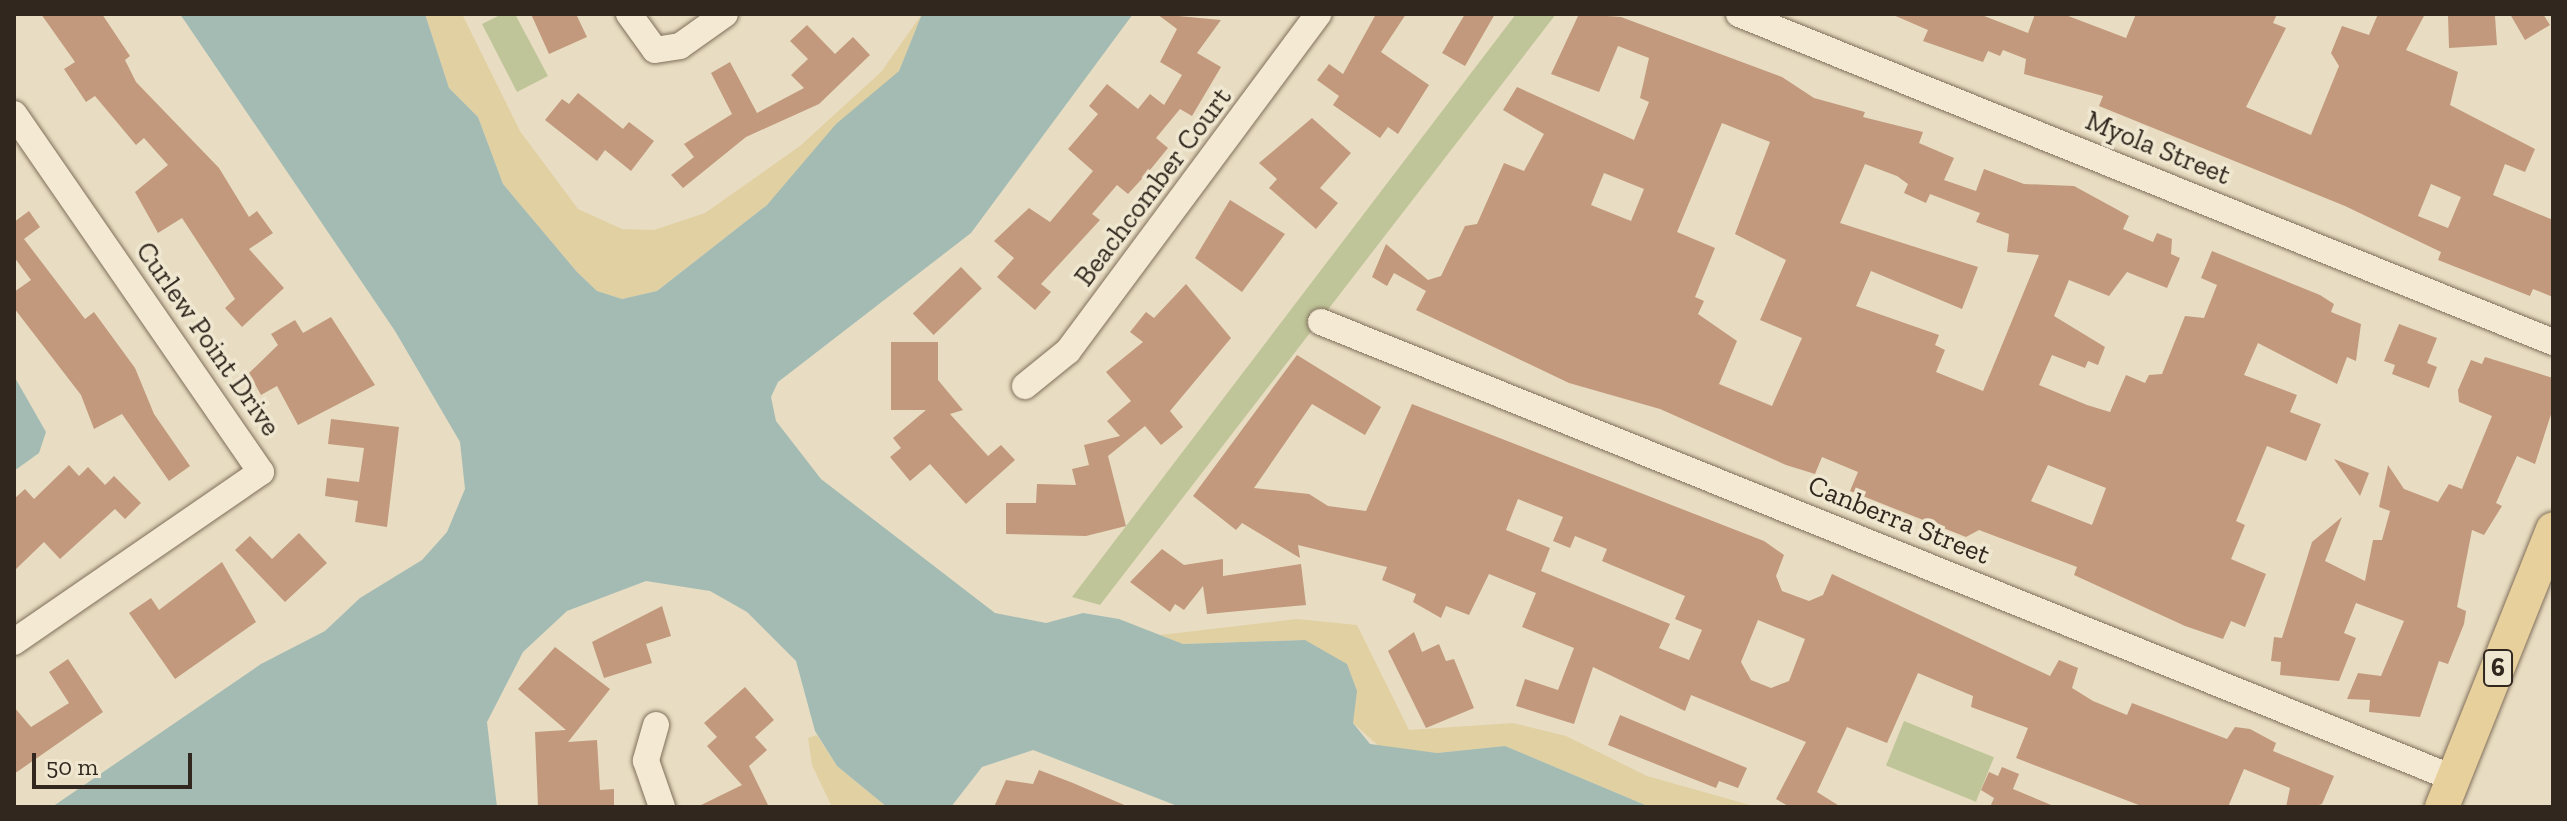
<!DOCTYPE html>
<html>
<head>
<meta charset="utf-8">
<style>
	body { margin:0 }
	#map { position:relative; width:2567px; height:821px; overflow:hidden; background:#e8ddc2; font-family:"Zilla Slab",serif }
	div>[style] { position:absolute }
	.green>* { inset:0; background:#bfc598; transform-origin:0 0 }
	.sand>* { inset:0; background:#e1d0a2 }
	.water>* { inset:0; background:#a4bbb4 }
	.building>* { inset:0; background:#c2997c; transform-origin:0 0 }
	.roads { filter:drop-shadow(0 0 2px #806f5b) drop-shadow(0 0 2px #806f5b) }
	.minor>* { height:26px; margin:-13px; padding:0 13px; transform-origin:13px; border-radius:13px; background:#f4ead4 }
	.major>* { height:34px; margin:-17px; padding:0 17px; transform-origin:17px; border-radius:17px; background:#e8d09d }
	span { translate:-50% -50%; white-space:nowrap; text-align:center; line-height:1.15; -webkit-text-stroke:7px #f0e7d1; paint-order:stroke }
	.shield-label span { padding:2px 6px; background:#f0e7d1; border:2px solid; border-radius:6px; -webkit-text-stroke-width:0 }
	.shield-label { font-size:26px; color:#31271e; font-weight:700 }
	.street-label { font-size:28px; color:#31271e }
	.frame { position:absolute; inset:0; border:16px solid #31271e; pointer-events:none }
	.scale { position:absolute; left:32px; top:753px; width:160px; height:36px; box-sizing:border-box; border:4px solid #31271e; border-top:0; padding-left:10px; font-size:24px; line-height:28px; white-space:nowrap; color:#31271e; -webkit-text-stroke:6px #f0e7d1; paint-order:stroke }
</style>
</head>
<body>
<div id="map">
	<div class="green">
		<div style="clip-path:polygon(502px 14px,515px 14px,548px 76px,517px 92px,482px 24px)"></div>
		<div style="clip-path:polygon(1516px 14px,1556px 14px,1100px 605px,1072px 597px)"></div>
		<div style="left:1904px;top:721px;width:97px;height:48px;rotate:22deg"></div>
	</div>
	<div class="sand">
		<div style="clip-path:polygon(425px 14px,462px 14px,520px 131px,578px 209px,622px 229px,654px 230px,705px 213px,800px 146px,881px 72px,922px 14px,899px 71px,767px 205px,657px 291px,622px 299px,597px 291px,577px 272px,503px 184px,478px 117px,449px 88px)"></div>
		<div style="clip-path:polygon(1297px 619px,1357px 625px,1409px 730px,1513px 723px,1566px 736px,1647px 776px,1757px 807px,1650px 807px,1505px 746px,1437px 753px,1381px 748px,1353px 723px,1305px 640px,1183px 644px,1160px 635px)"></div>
		<div style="clip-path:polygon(817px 735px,837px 766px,887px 807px,832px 807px,812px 765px,808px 738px)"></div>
	</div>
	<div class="water">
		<div style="clip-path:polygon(180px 14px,425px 14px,449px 88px,478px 117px,503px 184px,577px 272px,597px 291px,622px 299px,657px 291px,767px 205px,836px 124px,899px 71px,922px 14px,1133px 14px,971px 233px,778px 382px,771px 397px,776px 421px,821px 479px,995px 613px,1046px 623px,1083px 613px,1119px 619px,1183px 644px,1305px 640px,1347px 664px,1357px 691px,1353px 723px,1370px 744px,1437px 753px,1505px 746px,1650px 807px,1180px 807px,1033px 750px,982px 767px,951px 807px,887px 807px,837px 766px,815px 731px,796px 661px,747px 612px,710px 591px,646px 581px,567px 611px,523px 652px,487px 722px,497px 807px,52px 807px,261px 664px,325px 631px,360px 598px,422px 560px,447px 532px,465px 489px,460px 442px,395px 331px)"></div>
		<div style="clip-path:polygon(14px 376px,46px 432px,39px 453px,14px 471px)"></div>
	</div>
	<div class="building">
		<div style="clip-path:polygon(41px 14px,102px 14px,130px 56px,125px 60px,136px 82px,219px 168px,249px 217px,257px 211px,273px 233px,249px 249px,284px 288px,242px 327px,225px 308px,235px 299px,182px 218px,158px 233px,135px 192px,168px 165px,144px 138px,136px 145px,95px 96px,86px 102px,64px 69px,75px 62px)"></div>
		<div style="clip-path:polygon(531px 14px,576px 14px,587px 37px,549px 54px)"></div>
		<div style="clip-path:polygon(1157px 14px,1221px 20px,1197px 53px,1221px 67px,1192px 116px,1180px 109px,1156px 138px,1168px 148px,1150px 170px,1128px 194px,1117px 185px,1092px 214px,1100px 220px,1041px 284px,1051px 292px,1035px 310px,997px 277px,1014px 258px,994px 241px,1029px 208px,1050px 222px,1093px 171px,1068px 149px,1098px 114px,1089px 106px,1107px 84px,1138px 109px,1150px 94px,1164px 105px,1182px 75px,1160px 62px,1177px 29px)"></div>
		<div style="clip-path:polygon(1376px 14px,1406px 14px,1381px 52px,1429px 85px,1398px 134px,1388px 127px,1380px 138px,1333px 105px,1339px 96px,1317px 80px,1329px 64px,1343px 74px)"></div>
		<div style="clip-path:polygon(1465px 14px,1495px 14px,1465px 66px,1442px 53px)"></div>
		<div style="clip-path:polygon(evenodd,1579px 14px,1621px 17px,1782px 77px,1814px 98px,1865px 112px,1863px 117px,1923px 132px,1919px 143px,1954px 158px,1944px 180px,1976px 191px,1984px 169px,2024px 184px,2074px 186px,2129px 216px,2123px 229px,2153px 242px,2157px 233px,2172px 239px,2171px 254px,2180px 258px,2167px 288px,2127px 272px,2109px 296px,2069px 280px,2054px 316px,2105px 347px,2098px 365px,2088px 361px,2085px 368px,2052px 355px,2039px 385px,2087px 405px,2110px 412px,2126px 375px,2145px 383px,2149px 375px,2162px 374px,2185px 316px,2204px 318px,2217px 285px,2201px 278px,2212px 251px,2320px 295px,2334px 304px,2331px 312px,2361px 324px,2356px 361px,2347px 357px,2337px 384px,2258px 343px,2244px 375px,2297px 395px,2290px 412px,2321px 424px,2306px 461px,2267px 446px,2236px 521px,2245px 525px,2231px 559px,2266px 574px,2245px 627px,2231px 621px,2223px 639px,2185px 626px,2074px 575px,2077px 567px,1979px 530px,1966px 537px,1850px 491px,1858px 472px,1822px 457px,1815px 474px,1786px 465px,1660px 409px,1569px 383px,1416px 310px,1426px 291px,1394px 273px,1387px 286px,1372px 277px,1386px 244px,1428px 280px,1441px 276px,1465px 226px,1477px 224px,1504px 163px,1524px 171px,1544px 134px,1503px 110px,1517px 87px,1634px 140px,1649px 102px,1640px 98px,1649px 58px,1618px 46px,1599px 92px,1551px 74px,1579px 14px,1722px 123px,1770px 142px,1735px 234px,1786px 260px,1760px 320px,1802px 338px,1772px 406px,1719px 384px,1737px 341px,1698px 314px,1704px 301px,1695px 297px,1715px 248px,1677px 232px,1722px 123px,1579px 14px,1865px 164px,1897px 176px,1908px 184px,1904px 193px,1926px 203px,1930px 194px,1980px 213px,1976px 222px,2009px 234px,2007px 252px,2039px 255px,1983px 391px,1936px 372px,1945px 350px,1935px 345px,1939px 335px,1856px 306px,1871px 271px,1962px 309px,1978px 267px,1840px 223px,1865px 164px,1579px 14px,1604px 173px,1644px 189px,1631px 221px,1591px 205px,1604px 173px,1579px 14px,2048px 465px,2106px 488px,2092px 525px,2031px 501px,2048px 465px)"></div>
		<div style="clip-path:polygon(evenodd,1891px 14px,1979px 14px,2028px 33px,2035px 14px,2063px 14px,2126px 38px,2136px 14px,2277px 14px,2273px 23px,2286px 28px,2246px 107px,2311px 135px,2339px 66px,2331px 53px,2342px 26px,2369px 35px,2378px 14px,2425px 14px,2406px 50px,2458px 72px,2450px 105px,2535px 149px,2525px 172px,2505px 164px,2493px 195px,2553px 220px,2553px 297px,2533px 289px,2530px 296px,2438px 260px,2441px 252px,2345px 206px,2099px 106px,2103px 96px,2024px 74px,2026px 59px,2003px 50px,2000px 56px,1988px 51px,1983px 62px,1923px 41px,1928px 30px,1891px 14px,2431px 184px,2461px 197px,2448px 228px,2418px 216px,2431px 184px)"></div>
		<div style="clip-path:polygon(2448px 14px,2495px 16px,2497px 45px,2449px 48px)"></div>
		<div style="clip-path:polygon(2510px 14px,2543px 14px,2550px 25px,2525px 40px)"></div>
		<div style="clip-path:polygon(807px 25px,835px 54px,853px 37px,870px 55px,819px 104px,746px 137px,683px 188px,671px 175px,694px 157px,684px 144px,732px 114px,711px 73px,730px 62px,757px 113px,804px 88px,791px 75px,808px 59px,790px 41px)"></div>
		<div style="clip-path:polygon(578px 93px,623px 129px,629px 122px,654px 141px,631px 171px,605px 150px,597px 161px,545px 120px,562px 99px,569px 104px)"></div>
		<div style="clip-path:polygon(1312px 118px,1351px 153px,1320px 188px,1338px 203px,1316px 229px,1269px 188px,1277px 179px,1259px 163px)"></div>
		<div style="clip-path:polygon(1230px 200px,1285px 234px,1242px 292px,1195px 258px)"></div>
		<div style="clip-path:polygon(29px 211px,40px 227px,24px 239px,85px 319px,94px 312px,135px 368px,154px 414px,190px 466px,169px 481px,122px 414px,94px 429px,81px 395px,14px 308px,14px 292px,31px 280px,14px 257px,14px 222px)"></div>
		<div style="left:961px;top:267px;width:30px;height:67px;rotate:46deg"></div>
		<div style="clip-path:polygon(1186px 284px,1231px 338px,1170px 411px,1183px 427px,1161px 445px,1145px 426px,1108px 456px,1126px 526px,1086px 536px,1006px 534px,1006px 503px,1036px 503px,1037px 484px,1076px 485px,1072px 469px,1089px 465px,1084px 445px,1120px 436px,1107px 421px,1131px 401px,1106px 372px,1143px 342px,1130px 332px,1146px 312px,1154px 318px)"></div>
		<div style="clip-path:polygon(331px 317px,375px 385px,298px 425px,277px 386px,261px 395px,249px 373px,278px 345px,271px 334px,295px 320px,303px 333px)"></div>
		<div style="clip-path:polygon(2399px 324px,2437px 338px,2427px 363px,2437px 367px,2429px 388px,2392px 374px,2395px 365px,2384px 361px)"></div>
		<div style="clip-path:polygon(891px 342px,938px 342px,938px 380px,963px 410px,950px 414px,988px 456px,1001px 445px,1015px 460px,966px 504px,930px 464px,910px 481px,890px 457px,901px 448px,893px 438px,926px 410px,891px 410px)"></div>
		<div style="clip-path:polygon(evenodd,1297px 355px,1381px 407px,1365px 435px,1312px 404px,1254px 488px,1309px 494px,1328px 506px,1366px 511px,1412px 404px,1764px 541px,1784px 555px,1776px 576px,1782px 591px,1809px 601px,1823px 595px,1832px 574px,2050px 676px,2059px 660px,2078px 668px,2072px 688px,2093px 701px,2127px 715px,2132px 703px,2227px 739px,2235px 727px,2250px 729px,2276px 743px,2273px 751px,2334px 776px,2322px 804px,2312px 807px,2286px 807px,2290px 788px,2244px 769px,2228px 807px,2144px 807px,2016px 758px,2028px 728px,1971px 707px,1973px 696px,1918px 673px,1887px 743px,1847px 727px,1817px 792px,1841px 807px,1790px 807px,1776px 799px,1806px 742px,1691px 695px,1685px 711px,1593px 667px,1574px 724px,1516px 706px,1525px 679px,1558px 690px,1574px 648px,1522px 627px,1536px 593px,1489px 574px,1469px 615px,1446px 606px,1441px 618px,1413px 602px,1416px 594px,1382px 580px,1387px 567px,1298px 545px,1300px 558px,1242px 523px,1236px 530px,1193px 496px,1297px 355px,1518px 499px,1563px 517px,1553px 541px,1570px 548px,1575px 536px,1607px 549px,1602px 561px,1685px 596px,1675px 619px,1702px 630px,1689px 660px,1659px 648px,1670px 624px,1541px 571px,1550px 548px,1506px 530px,1518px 499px,1297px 355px,1758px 620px,1805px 639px,1789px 681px,1771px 688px,1751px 680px,1741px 662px,1758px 620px)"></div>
		<div style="clip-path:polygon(2485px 357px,2553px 378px,2553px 408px,2535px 464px,2517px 456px,2496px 503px,2502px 506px,2484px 535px,2472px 530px,2457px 607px,2466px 611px,2464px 624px,2448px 664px,2439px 661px,2420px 717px,2369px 712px,2370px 700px,2347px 699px,2358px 673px,2381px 676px,2404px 621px,2356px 603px,2344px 633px,2356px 638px,2339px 681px,2280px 675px,2281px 662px,2271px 661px,2274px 637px,2282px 638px,2312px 542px,2342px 517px,2325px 561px,2365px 581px,2373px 540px,2382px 540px,2390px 511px,2379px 507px,2388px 465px,2404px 489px,2438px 502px,2449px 484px,2462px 489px,2492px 416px,2459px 402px,2458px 390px,2471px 360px,2482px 364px)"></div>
		<div style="clip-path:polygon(331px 419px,399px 427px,387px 527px,355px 522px,358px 501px,325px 496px,327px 478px,359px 482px,364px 448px,328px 444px)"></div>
		<div style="clip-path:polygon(2334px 459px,2369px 473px,2360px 496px)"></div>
		<div style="clip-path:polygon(69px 465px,79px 476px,88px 467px,105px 485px,114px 476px,141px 503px,125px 519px,115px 509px,60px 559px,44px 542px,14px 571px,14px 499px,25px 489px,34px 499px)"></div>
		<div style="clip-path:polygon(299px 533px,327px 563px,285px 602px,235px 550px,250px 536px,272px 559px)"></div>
		<div style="clip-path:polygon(1162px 549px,1184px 565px,1223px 559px,1223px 576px,1301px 564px,1306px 605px,1207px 614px,1203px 586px,1184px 610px,1175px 604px,1170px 612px,1130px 582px)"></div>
		<div style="clip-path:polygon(222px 562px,256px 622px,175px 679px,129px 613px,151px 598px,159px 610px)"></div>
		<div style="clip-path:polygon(662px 606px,671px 636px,646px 644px,652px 663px,604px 678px,592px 642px)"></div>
		<div style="clip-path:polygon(1414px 632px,1422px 652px,1439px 644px,1446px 661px,1454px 659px,1474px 708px,1426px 728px,1388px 651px)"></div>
		<div style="clip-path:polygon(555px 647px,610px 689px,568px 742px,597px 740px,600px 790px,614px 789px,614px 807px,538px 807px,535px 732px,566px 730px,518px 689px)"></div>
		<div style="clip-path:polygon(68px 659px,103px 712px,14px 774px,14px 707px,31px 727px,69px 703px,49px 672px)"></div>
		<div style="clip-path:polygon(745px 687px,774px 720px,755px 737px,767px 750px,749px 766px,769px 807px,697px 807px,742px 785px,707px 746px,717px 737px,704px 723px)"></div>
		<div style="clip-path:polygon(1620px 715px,1747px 768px,1738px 788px,1719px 781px,1716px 788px,1608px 745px)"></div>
		<div style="clip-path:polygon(2002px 767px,2019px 774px,2013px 789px,2056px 807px,1990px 807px,1994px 798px,1981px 790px,1989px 772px,1998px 776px)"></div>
		<div style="clip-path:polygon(1039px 770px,1073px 783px,1129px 807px,994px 807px,1006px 780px,1033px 784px)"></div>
	</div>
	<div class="roads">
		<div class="minor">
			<div style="left:629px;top:14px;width:44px;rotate:54.2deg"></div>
			<div style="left:655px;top:50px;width:25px;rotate:-9deg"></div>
			<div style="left:680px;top:46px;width:55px;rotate:-35.4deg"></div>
			<div style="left:1739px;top:14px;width:878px;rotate:21.95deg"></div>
			<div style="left:14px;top:114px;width:435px;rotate:55.4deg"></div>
			<div style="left:261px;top:472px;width:300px;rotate:145.5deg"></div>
			<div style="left:1321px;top:322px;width:1220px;rotate:21.94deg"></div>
			<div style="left:1025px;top:386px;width:55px;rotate:-39.1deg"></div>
			<div style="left:1068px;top:351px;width:420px;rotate:-53.4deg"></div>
			<div style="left:656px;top:725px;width:37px;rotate:106deg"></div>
			<div style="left:646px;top:761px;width:49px;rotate:70.8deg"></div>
		</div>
		<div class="major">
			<div style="left:2442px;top:807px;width:299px;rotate:-68.2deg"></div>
		</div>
	</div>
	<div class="shield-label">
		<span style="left:2498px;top:668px">6</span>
	</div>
	<div class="street-label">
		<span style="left:2158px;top:148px;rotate:22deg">Myola Street</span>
		<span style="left:1153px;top:187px;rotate:-53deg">Beachcomber Court</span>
		<span style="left:208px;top:339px;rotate:55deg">Curlew Point Drive</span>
		<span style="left:1899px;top:520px;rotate:22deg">Canberra Street</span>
	</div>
	<div class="frame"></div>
	<div class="scale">50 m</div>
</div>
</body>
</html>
